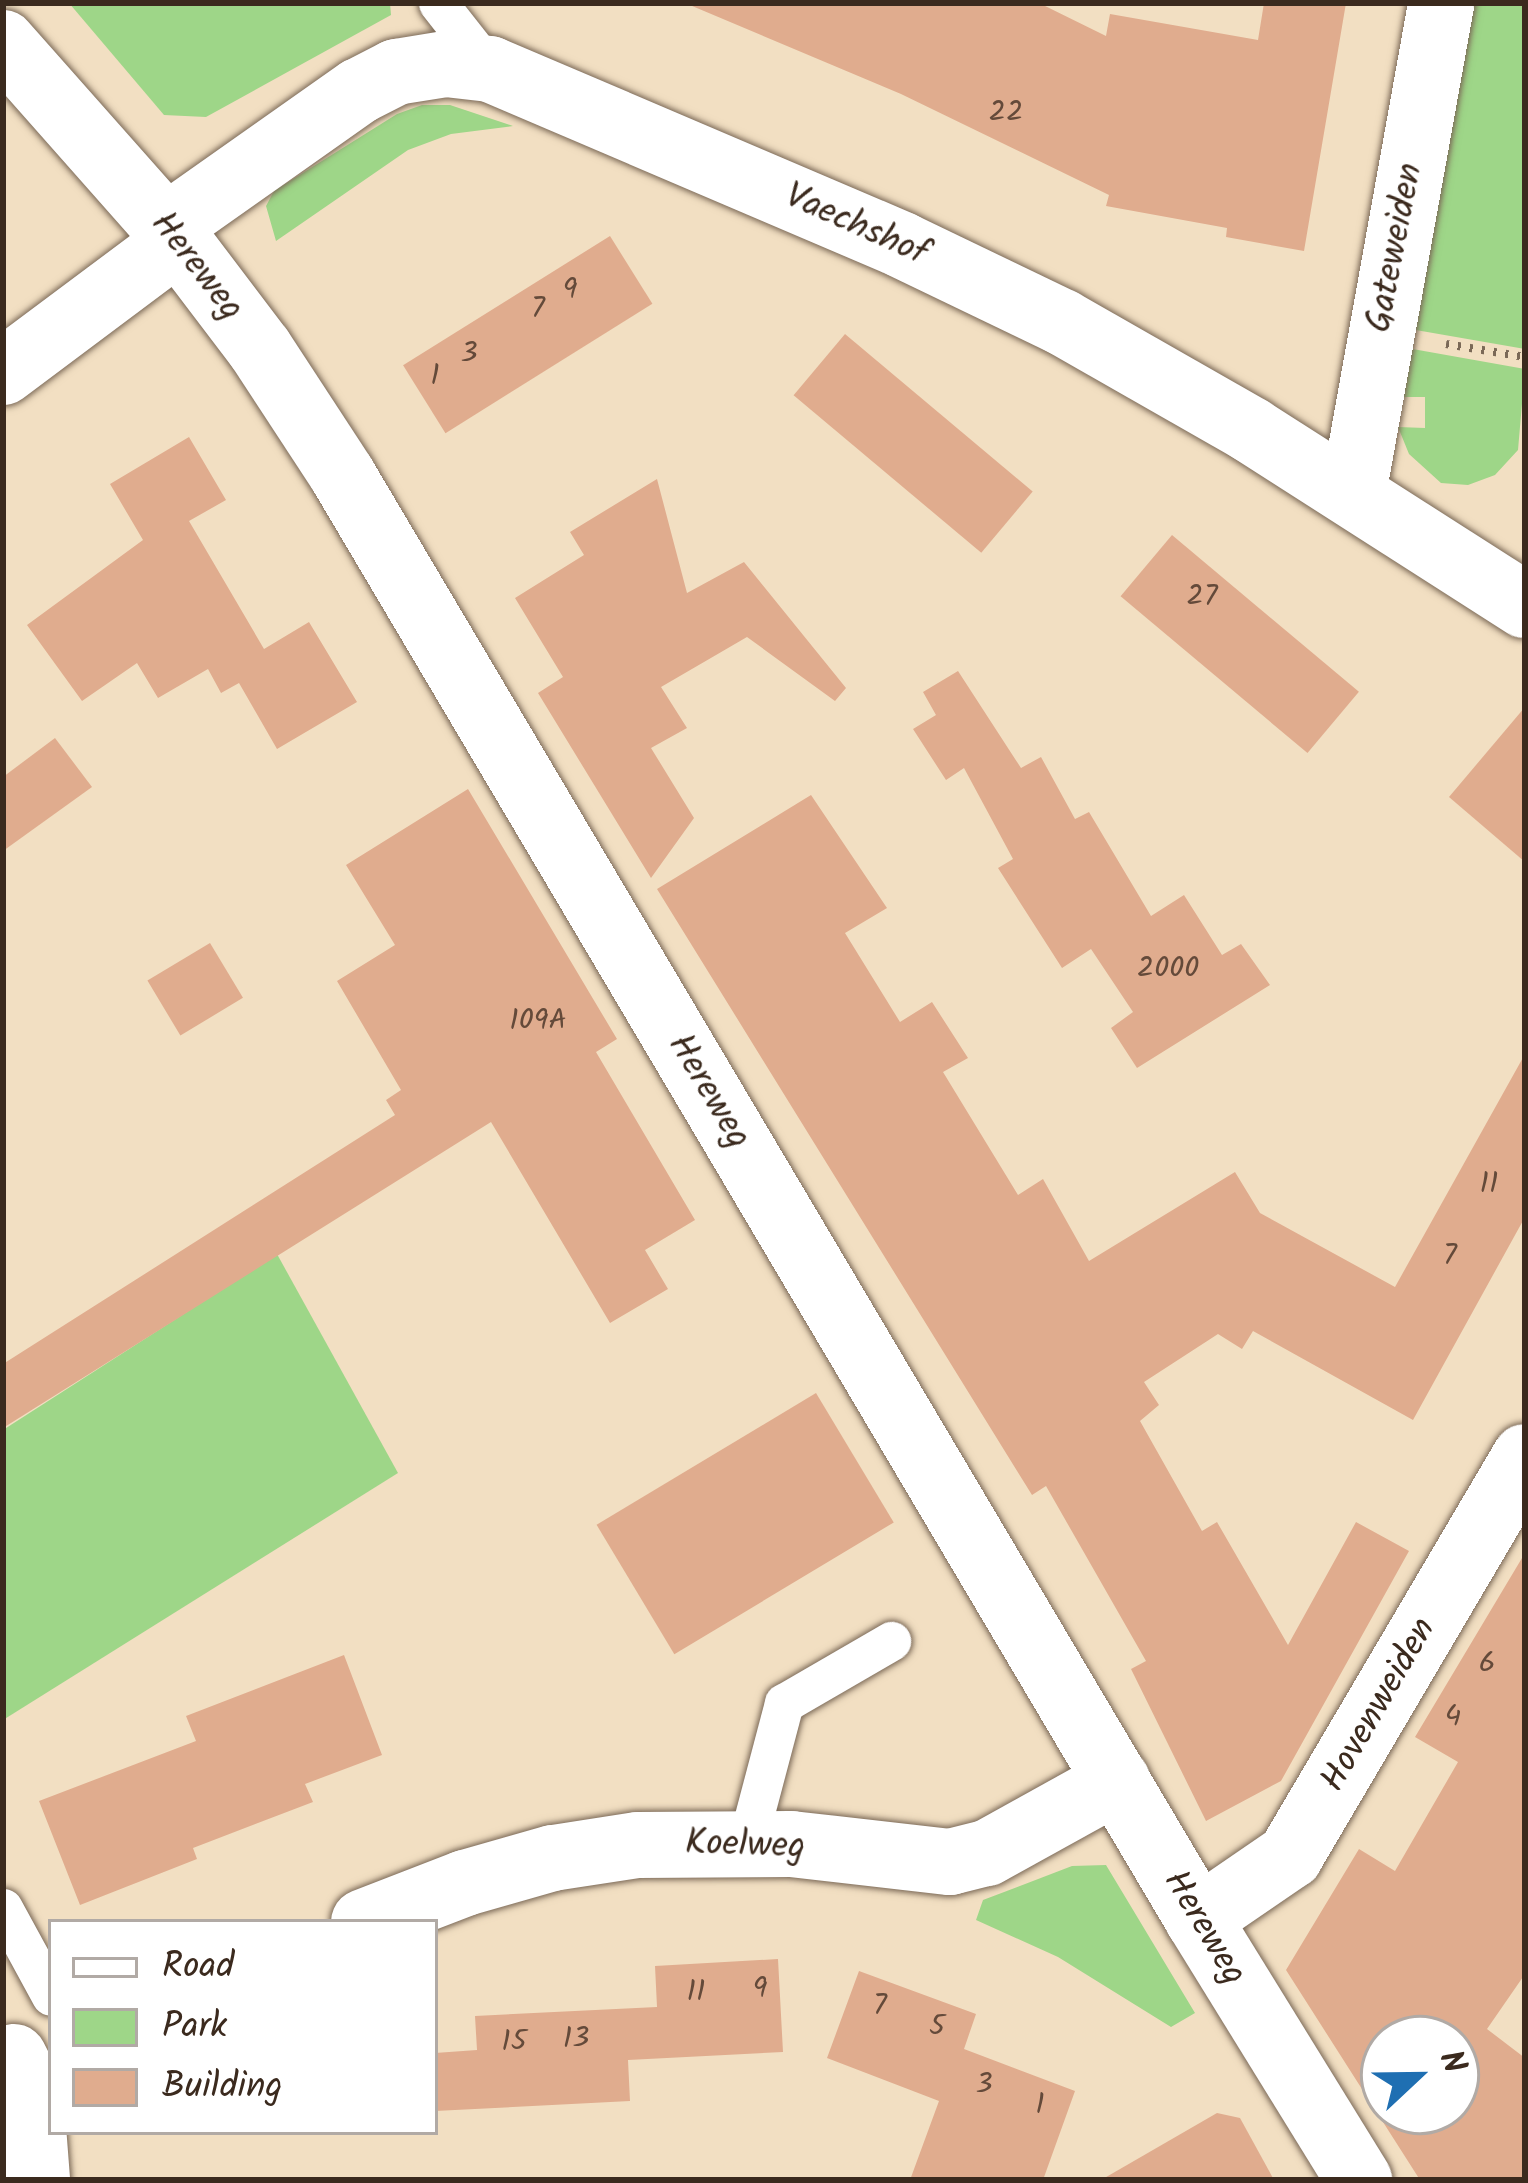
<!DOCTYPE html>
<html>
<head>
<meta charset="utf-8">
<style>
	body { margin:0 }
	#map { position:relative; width:1528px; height:2183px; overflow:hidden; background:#f2dfc2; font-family:Kalam,sans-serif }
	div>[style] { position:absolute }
	.green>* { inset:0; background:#9ed688 }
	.building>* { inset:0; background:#e0ac8e; transform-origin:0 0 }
	.path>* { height:8px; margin-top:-4px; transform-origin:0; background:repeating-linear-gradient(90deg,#7b6957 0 3px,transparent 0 12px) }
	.roads { filter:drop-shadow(0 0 3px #7b6957) drop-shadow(0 0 3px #7b6957) }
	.service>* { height:39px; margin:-19.5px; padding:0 19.5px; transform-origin:19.5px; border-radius:19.5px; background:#fff }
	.minor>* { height:66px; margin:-33px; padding:0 33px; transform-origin:33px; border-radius:33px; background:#fff }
	.tertiary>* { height:66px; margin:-33px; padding:0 33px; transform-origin:33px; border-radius:33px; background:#fff }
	span { translate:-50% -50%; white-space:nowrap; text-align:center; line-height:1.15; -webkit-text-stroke:9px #fff; paint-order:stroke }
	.number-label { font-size:30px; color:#644a3a }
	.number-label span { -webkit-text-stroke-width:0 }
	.street-label { font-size:36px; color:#3b2a1e }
	.frame { position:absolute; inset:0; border:6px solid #3b2a1e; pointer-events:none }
	.legend { position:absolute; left:48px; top:1919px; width:390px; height:216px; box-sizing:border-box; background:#fff; border:3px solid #b1aaa5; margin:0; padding:15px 21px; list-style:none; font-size:36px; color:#3b2a1e }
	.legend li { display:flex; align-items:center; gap:24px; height:60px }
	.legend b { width:60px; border:3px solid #b1aaa5 }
	.north { position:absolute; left:1360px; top:2015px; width:120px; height:120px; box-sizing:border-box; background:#fff; border:3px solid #b1aaa5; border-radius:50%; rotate:68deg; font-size:33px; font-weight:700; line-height:48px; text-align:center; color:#3b2a1e }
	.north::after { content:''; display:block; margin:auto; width:42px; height:54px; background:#1f6fb2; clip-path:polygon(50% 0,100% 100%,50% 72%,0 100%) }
</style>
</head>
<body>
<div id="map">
	<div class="green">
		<div style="clip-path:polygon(69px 3px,390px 3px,391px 15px,206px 117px,164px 115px)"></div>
		<div style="clip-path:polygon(1467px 3px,1525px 3px,1525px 349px,1410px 329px)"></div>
		<div style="clip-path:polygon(422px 105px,450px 105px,513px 126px,451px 134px,408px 150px,276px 241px,266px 206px,274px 191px,397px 114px)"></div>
		<div style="clip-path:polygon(1407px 348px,1525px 369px,1518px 450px,1495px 475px,1468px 485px,1441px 483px,1409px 454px,1398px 427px,1425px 428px,1425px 397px,1400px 397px)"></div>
		<div style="clip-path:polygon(277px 1254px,398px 1473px,3px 1720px,3px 1430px)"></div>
		<div style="clip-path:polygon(1106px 1865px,1195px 2013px,1171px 2027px,1058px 1957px,976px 1920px,983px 1900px,1072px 1866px)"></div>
	</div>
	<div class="building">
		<div style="clip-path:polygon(685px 3px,1039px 3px,1106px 36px,1110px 14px,1258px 40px,1264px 3px,1346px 3px,1304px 251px,1226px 237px,1227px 228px,1106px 206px,1109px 195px,901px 94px)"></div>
		<div style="left:610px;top:236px;width:80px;height:244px;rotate:58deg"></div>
		<div style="left:845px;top:334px;width:245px;height:80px;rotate:40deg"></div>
		<div style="clip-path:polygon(189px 437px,226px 500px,189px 521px,264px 649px,309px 622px,357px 702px,277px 749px,239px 683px,221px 693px,208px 669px,158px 698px,137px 663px,82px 701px,27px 625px,143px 540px,110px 484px)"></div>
		<div style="clip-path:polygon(657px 479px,687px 593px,744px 562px,846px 688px,835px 701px,747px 637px,661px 687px,687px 728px,651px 748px,694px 818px,651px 878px,538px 693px,563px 677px,515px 598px,584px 555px,570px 532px)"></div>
		<div style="left:1172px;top:535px;width:244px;height:80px;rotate:40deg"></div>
		<div style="clip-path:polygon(958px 671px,1021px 768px,1041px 757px,1075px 819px,1089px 812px,1151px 916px,1184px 895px,1222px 955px,1241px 944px,1270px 985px,1137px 1068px,1111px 1028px,1133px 1012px,1091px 949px,1062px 968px,998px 868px,1013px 859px,964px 768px,946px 780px,913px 729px,936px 715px,923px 692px)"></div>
		<div style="clip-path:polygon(1525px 707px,1525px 862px,1449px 797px)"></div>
		<div style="clip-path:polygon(55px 738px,92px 787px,3px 851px,3px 777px)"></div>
		<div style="clip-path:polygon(468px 789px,617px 1039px,596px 1052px,695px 1220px,645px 1250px,668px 1289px,610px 1323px,491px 1122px,3px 1428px,3px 1364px,395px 1115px,386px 1100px,401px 1090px,337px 981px,395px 945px,346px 865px)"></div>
		<div style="clip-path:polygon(811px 795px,887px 908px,845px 933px,900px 1022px,932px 1002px,968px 1058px,943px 1072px,1018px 1195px,1043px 1179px,1089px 1261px,1235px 1172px,1260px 1213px,1395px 1287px,1525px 1054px,1525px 1217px,1413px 1420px,1253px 1331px,1242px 1349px,1218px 1334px,1144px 1382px,1159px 1405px,1140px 1421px,1202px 1531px,1217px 1522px,1288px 1645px,1356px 1522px,1409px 1551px,1281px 1781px,1206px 1821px,1131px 1669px,1146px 1661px,1046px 1486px,1032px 1495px,657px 889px)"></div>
		<div style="left:210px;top:943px;width:64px;height:73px;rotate:59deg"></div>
		<div style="left:816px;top:1393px;width:151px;height:256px;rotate:59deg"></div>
		<div style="clip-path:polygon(evenodd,1525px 1553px,1525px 1974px,1487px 2029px,1525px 2058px,1525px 2180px,1420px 2180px,1286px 1970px,1359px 1849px,1395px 1871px,1458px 1762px,1415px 1737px,1525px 1553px,1384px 2039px,1456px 2039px,1456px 2111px,1384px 2111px,1384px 2039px)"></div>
		<div style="clip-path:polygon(344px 1655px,382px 1755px,305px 1784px,313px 1802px,193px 1848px,197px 1859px,80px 1905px,39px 1801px,196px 1741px,186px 1716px)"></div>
		<div style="clip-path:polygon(778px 1959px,783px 2052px,628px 2060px,630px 2101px,435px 2111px,435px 2053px,477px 2050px,475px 2016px,657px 2007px,655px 1966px)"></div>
		<div style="clip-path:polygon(859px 1971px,976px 2014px,964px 2049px,1075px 2091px,1043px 2180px,910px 2180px,939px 2101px,827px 2058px)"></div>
		<div style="clip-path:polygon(1217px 2113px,1240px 2118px,1274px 2180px,1101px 2180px)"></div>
	</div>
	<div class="path">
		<div style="left:1446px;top:344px;width:80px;rotate:9.3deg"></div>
	</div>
	<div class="roads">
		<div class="service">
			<div style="left:438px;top:3px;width:84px;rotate:51.8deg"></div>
			<div style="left:747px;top:1843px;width:145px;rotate:-75.2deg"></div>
			<div style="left:784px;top:1703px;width:124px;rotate:-30.1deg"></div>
			<div style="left:3px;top:1908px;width:100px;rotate:61.4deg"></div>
		</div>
		<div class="minor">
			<div style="left:166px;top:227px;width:236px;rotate:-35.2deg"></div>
			<div style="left:359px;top:91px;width:42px;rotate:-27.2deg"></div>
			<div style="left:396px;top:72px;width:51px;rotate:-9.1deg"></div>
			<div style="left:446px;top:64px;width:44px;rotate:6.5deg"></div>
			<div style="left:490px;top:69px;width:448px;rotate:23.1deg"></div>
			<div style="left:902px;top:245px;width:178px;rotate:25.7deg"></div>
			<div style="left:1062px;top:322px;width:218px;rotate:29.7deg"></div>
			<div style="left:1251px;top:430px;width:325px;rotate:32.6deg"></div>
			<div style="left:3px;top:372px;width:219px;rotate:-36.8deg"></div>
			<div style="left:1353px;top:494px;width:499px;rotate:-79.8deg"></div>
			<div style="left:1198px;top:1919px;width:112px;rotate:-34.4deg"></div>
			<div style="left:1290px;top:1856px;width:463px;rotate:-59.5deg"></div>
			<div style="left:364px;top:1922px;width:108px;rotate:-21.1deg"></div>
			<div style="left:465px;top:1883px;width:91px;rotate:-15.9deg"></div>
			<div style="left:553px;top:1858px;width:86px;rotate:-8.7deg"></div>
			<div style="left:638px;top:1845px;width:153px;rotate:-0.4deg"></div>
			<div style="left:791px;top:1844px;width:160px;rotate:6.5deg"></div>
			<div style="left:950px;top:1862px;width:38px;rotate:-14deg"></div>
			<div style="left:987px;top:1853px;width:149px;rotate:-29deg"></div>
			<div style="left:14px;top:2057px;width:35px;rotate:63deg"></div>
			<div style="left:30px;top:2088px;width:92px;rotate:85.6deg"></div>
		</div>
		<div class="tertiary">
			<div style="left:3px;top:43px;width:264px;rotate:48.5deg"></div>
			<div style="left:178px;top:241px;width:136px;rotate:52.8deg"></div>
			<div style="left:260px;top:349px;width:152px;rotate:56.8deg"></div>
			<div style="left:343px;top:476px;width:1677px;rotate:59.35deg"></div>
			<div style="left:1198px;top:1919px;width:307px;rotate:58.3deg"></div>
		</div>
	</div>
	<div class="number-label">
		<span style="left:1006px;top:113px">22</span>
		<span style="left:570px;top:290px">9</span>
		<span style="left:538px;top:309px">7</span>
		<span style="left:469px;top:354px">3</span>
		<span style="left:435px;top:376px">1</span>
		<span style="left:1202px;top:597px">27</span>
		<span style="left:1168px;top:969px">2000</span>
		<span style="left:538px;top:1021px">109A</span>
		<span style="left:1489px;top:1184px">11</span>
		<span style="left:1450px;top:1256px">7</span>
		<span style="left:1487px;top:1664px">6</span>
		<span style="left:1453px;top:1717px">4</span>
		<span style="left:760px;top:1989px">9</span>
		<span style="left:696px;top:1992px">11</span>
		<span style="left:880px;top:2006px">7</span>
		<span style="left:937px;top:2027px">5</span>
		<span style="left:576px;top:2039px">13</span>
		<span style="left:514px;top:2042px">15</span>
		<span style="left:984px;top:2085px">3</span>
		<span style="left:1040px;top:2105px">1</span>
	</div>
	<div class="street-label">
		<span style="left:856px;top:226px;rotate:24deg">Vaechshof</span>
		<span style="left:1396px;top:248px;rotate:-79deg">Gateweiden</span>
		<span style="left:196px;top:267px;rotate:52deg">Hereweg</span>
		<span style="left:708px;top:1092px;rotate:59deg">Hereweg</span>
		<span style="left:1379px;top:1705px;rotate:-60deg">Hovenweiden</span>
		<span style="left:745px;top:1846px;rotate:2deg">Koelweg</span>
		<span style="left:1204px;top:1928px;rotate:59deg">Hereweg</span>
	</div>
	<div class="frame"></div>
	<ul class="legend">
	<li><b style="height:15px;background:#fff"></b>Road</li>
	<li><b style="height:33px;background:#9ed688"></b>Park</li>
	<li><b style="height:33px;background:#e0ac8e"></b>Building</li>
	</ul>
	<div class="north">N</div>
</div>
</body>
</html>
